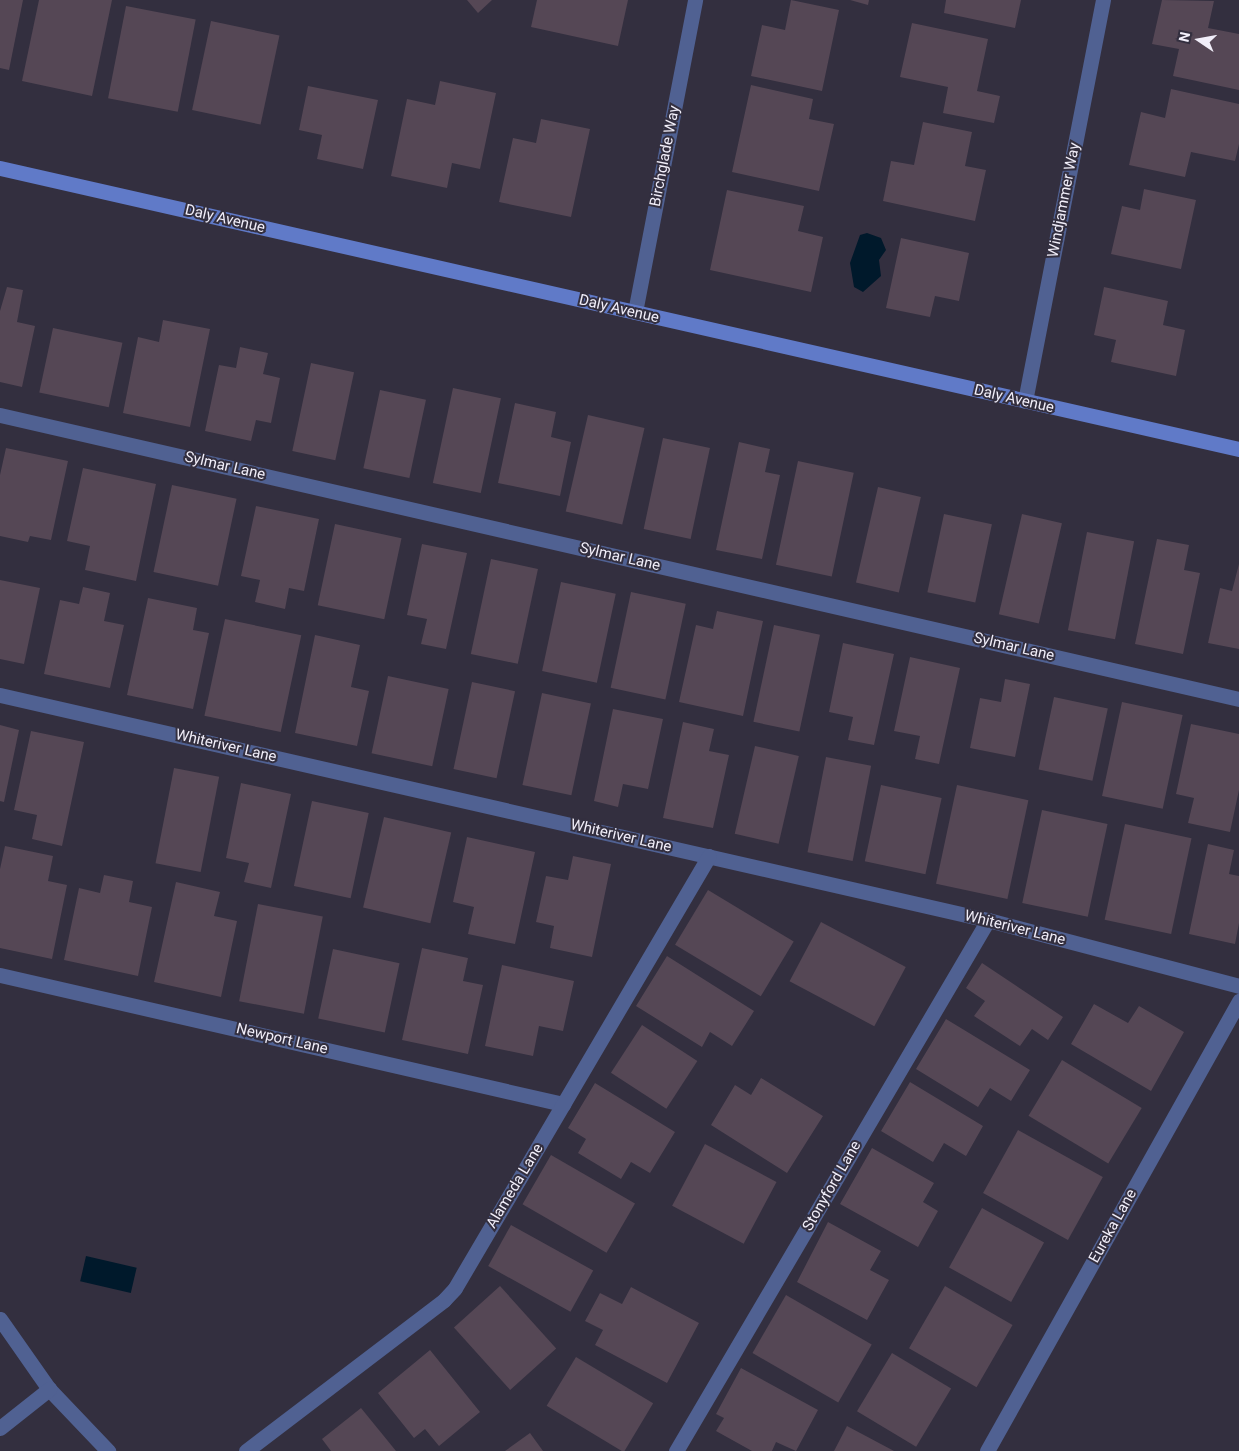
<!DOCTYPE html>
<html>
<head>
<meta charset="utf-8">
<style>
	body { margin:0 }
	#map { position:relative; width:1239px; height:1451px; overflow:hidden; background:#332f3f; font-family:Roboto,sans-serif }
	div>[style] { position:absolute }
	.water>* { inset:0; background:#00192b; transform-origin:0 0 }
	.building>* { inset:0; background:#554755; transform-origin:0 0 }
	.street>* { height:15px; margin:-7.5px; padding:0 7.5px; transform-origin:7.5px; border-radius:7.5px; background:#506192 }
	.secondary>* { height:15px; margin:-7.5px; padding:0 7.5px; transform-origin:7.5px; border-radius:7.5px; background:#607ac8 }
	span { translate:-50% -50%; white-space:nowrap; text-align:center; line-height:1.15; -webkit-text-stroke:4px #332f3f; paint-order:stroke }
	.street-label { font-size:15px; color:#f1eef9 }
	.north { position:absolute; left:1174px; top:15px; width:50px; height:50px; -webkit-text-stroke:4px #332f3f; paint-order:stroke; rotate:282deg; font-size:14px; font-weight:700; line-height:20px; text-align:center; color:#f1eef9 }
	.north::after { content:''; display:block; margin:auto; width:18px; height:22px; background:#f1eef9; clip-path:polygon(50% 0,100% 100%,50% 72%,0 100%) }
</style>
</head>
<body>
<div id="map">
	<div class="water">
		<div style="clip-path:polygon(867px 233px,881px 238px,886px 250px,879px 260px,881px 276px,863px 292px,854px 287px,850px 263px,860px 235px)"></div>
		<div style="left:86px;top:1256px;width:52px;height:26px;rotate:13deg"></div>
	</div>
	<div class="building">
		<div style="clip-path:polygon(0 0,23px 0,9px 70px,0 68px)"></div>
		<div style="clip-path:polygon(39px 0,112px 0,92px 96px,22px 81px)"></div>
		<div style="clip-path:polygon(467px 0,492px 0,478px 13px)"></div>
		<div style="clip-path:polygon(537px 0,628px 0,618px 46px,531px 27px)"></div>
		<div style="clip-path:polygon(791px 0,839px 10px,822px 91px,751px 76px,762px 25px,785px 30px)"></div>
		<div style="clip-path:polygon(850px 0,869px 0,868px 5px)"></div>
		<div style="clip-path:polygon(946px 0,1021px 0,1015px 28px,944px 13px)"></div>
		<div style="clip-path:polygon(1162px 0,1214px 1px,1208px 28px,1239px 34px,1239px 90px,1173px 76px,1179px 49px,1152px 44px)"></div>
		<div style="left:126px;top:6px;width:71px;height:94px;rotate:11deg"></div>
		<div style="left:211px;top:21px;width:70px;height:91px;rotate:12deg"></div>
		<div style="clip-path:polygon(912px 23px,988px 39px,977px 91px,1000px 96px,994px 123px,943px 113px,948px 87px,900px 77px)"></div>
		<div style="clip-path:polygon(440px 81px,496px 93px,480px 169px,452px 163px,447px 188px,391px 176px,407px 99px,435px 105px)"></div>
		<div style="clip-path:polygon(751px 85px,813px 99px,809px 119px,834px 124px,819px 191px,732px 172px)"></div>
		<div style="clip-path:polygon(308px 86px,378px 100px,363px 169px,317px 159px,322px 135px,299px 130px)"></div>
		<div style="clip-path:polygon(1171px 89px,1239px 104px,1239px 144px,1235px 161px,1191px 152px,1185px 177px,1129px 165px,1141px 112px,1165px 118px)"></div>
		<div style="clip-path:polygon(541px 119px,590px 129px,571px 217px,499px 202px,513px 138px,536px 143px)"></div>
		<div style="clip-path:polygon(923px 122px,972px 132px,965px 166px,986px 170px,975px 221px,883px 201px,891px 161px,914px 165px)"></div>
		<div style="clip-path:polygon(1144px 189px,1196px 200px,1181px 269px,1111px 254px,1122px 206px,1140px 210px)"></div>
		<div style="clip-path:polygon(727px 190px,804px 206px,798px 231px,823px 237px,811px 292px,710px 270px)"></div>
		<div style="clip-path:polygon(901px 238px,969px 253px,959px 301px,935px 296px,930px 317px,886px 308px)"></div>
		<div style="clip-path:polygon(7px 287px,23px 290px,17px 322px,35px 326px,22px 387px,0 382px,0 311px)"></div>
		<div style="clip-path:polygon(1104px 287px,1168px 301px,1163px 325px,1185px 330px,1176px 376px,1111px 362px,1116px 340px,1094px 335px)"></div>
		<div style="clip-path:polygon(163px 320px,210px 329px,190px 427px,123px 413px,138px 337px,159px 342px)"></div>
		<div style="left:53px;top:328px;width:71px;height:66px;rotate:12deg"></div>
		<div style="clip-path:polygon(240px 347px,268px 353px,263px 374px,280px 378px,271px 423px,256px 420px,251px 441px,205px 431px,219px 365px,236px 368px)"></div>
		<div style="left:311px;top:363px;width:44px;height:90px;rotate:12deg"></div>
		<div style="left:453px;top:388px;width:49px;height:97px;rotate:12deg"></div>
		<div style="left:380px;top:390px;width:47px;height:80px;rotate:12deg"></div>
		<div style="clip-path:polygon(515px 403px,556px 412px,551px 437px,571px 442px,560px 496px,498px 483px)"></div>
		<div style="left:588px;top:415px;width:58px;height:99px;rotate:13deg"></div>
		<div style="left:663px;top:438px;width:48px;height:93px;rotate:12deg"></div>
		<div style="clip-path:polygon(739px 442px,770px 449px,765px 472px,780px 475px,762px 559px,716px 550px)"></div>
		<div style="clip-path:polygon(6px 448px,68px 461px,51px 540px,30px 536px,28px 542px,0 536px,0 475px)"></div>
		<div style="left:798px;top:461px;width:57px;height:106px;rotate:12deg"></div>
		<div style="clip-path:polygon(83px 468px,156px 484px,136px 581px,85px 570px,90px 546px,67px 541px)"></div>
		<div style="left:172px;top:485px;width:66px;height:89px;rotate:12deg"></div>
		<div style="left:878px;top:487px;width:44px;height:98px;rotate:13deg"></div>
		<div style="clip-path:polygon(256px 506px,319px 519px,304px 591px,289px 588px,285px 609px,255px 602px,260px 580px,241px 576px)"></div>
		<div style="left:944px;top:514px;width:49px;height:80px;rotate:12deg"></div>
		<div style="left:1022px;top:514px;width:41px;height:103px;rotate:13deg"></div>
		<div style="left:335px;top:524px;width:68px;height:83px;rotate:12deg"></div>
		<div style="left:1087px;top:532px;width:48px;height:100px;rotate:11deg"></div>
		<div style="clip-path:polygon(1157px 539px,1189px 545px,1184px 570px,1200px 573px,1183px 654px,1135px 644px)"></div>
		<div style="clip-path:polygon(422px 544px,467px 553px,446px 649px,421px 644px,427px 619px,407px 615px)"></div>
		<div style="left:491px;top:559px;width:48px;height:97px;rotate:12deg"></div>
		<div style="clip-path:polygon(1239px 564px,1239px 649px,1208px 643px,1220px 588px,1232px 591px)"></div>
		<div style="clip-path:polygon(0 580px,40px 588px,24px 664px,0 659px)"></div>
		<div style="left:561px;top:582px;width:56px;height:91px;rotate:12deg"></div>
		<div style="clip-path:polygon(83px 587px,110px 593px,104px 621px,124px 625px,110px 688px,44px 674px,60px 600px,79px 604px)"></div>
		<div style="left:631px;top:592px;width:56px;height:98px;rotate:12deg"></div>
		<div style="clip-path:polygon(148px 598px,197px 608px,193px 630px,209px 633px,193px 709px,127px 695px)"></div>
		<div style="clip-path:polygon(717px 611px,763px 621px,743px 716px,679px 702px,696px 625px,713px 629px)"></div>
		<div style="left:225px;top:619px;width:78px;height:99px;rotate:12deg"></div>
		<div style="left:774px;top:625px;width:47px;height:99px;rotate:12deg"></div>
		<div style="clip-path:polygon(315px 635px,360px 645px,351px 687px,369px 691px,357px 746px,295px 733px)"></div>
		<div style="clip-path:polygon(843px 643px,894px 654px,874px 745px,848px 740px,853px 717px,829px 712px)"></div>
		<div style="clip-path:polygon(910px 657px,960px 668px,939px 764px,915px 759px,920px 736px,894px 731px)"></div>
		<div style="left:388px;top:676px;width:62px;height:79px;rotate:12deg"></div>
		<div style="clip-path:polygon(1005px 679px,1030px 684px,1015px 757px,970px 748px,980px 698px,1001px 702px)"></div>
		<div style="left:472px;top:682px;width:44px;height:89px;rotate:12deg"></div>
		<div style="left:542px;top:693px;width:50px;height:94px;rotate:12deg"></div>
		<div style="left:1054px;top:697px;width:55px;height:74px;rotate:12deg"></div>
		<div style="left:1122px;top:702px;width:62px;height:96px;rotate:12deg"></div>
		<div style="clip-path:polygon(613px 709px,663px 719px,648px 789px,623px 784px,618px 807px,594px 801px)"></div>
		<div style="clip-path:polygon(683px 722px,714px 729px,709px 751px,729px 755px,713px 828px,663px 818px)"></div>
		<div style="clip-path:polygon(1191px 724px,1239px 734px,1239px 790px,1230px 832px,1188px 823px,1194px 798px,1176px 794px)"></div>
		<div style="clip-path:polygon(0 725px,19px 730px,4px 802px,0 801px)"></div>
		<div style="clip-path:polygon(31px 731px,84px 742px,62px 846px,32px 839px,37px 815px,14px 810px)"></div>
		<div style="left:755px;top:746px;width:45px;height:90px;rotate:13deg"></div>
		<div style="left:826px;top:757px;width:46px;height:97px;rotate:11deg"></div>
		<div style="left:174px;top:768px;width:46px;height:97px;rotate:11deg"></div>
		<div style="clip-path:polygon(241px 783px,291px 794px,271px 888px,244px 882px,249px 863px,226px 858px)"></div>
		<div style="left:881px;top:785px;width:62px;height:78px;rotate:12deg"></div>
		<div style="left:957px;top:785px;width:73px;height:101px;rotate:12deg"></div>
		<div style="left:312px;top:801px;width:58px;height:87px;rotate:12deg"></div>
		<div style="left:1042px;top:810px;width:67px;height:95px;rotate:12deg"></div>
		<div style="left:384px;top:817px;width:69px;height:93px;rotate:13deg"></div>
		<div style="left:1125px;top:824px;width:68px;height:98px;rotate:12deg"></div>
		<div style="clip-path:polygon(467px 837px,535px 852px,515px 944px,468px 934px,474px 907px,453px 902px)"></div>
		<div style="clip-path:polygon(1208px 844px,1234px 850px,1229px 874px,1239px 876px,1239px 923px,1235px 944px,1189px 934px)"></div>
		<div style="clip-path:polygon(5px 846px,53px 856px,48px 881px,67px 885px,52px 959px,0 948px,0 869px)"></div>
		<div style="clip-path:polygon(573px 856px,611px 864px,592px 957px,550px 948px,554px 926px,536px 922px,546px 876px,568px 880px)"></div>
		<div style="clip-path:polygon(104px 875px,133px 881px,129px 902px,152px 907px,138px 976px,64px 960px,79px 888px,100px 893px)"></div>
		<div style="clip-path:polygon(176px 882px,220px 892px,214px 916px,237px 921px,221px 997px,154px 982px)"></div>
		<div style="left:708px;top:890px;width:100px;height:64px;rotate:31deg"></div>
		<div style="left:258px;top:904px;width:66px;height:99px;rotate:11deg"></div>
		<div style="left:821px;top:922px;width:96px;height:67px;rotate:28deg"></div>
		<div style="clip-path:polygon(422px 948px,468px 958px,463px 981px,483px 985px,468px 1054px,402px 1040px)"></div>
		<div style="left:333px;top:949px;width:68px;height:71px;rotate:12deg"></div>
		<div style="clip-path:polygon(667px 956px,754px 1011px,732px 1046px,710px 1032px,702px 1047px,636px 1006px)"></div>
		<div style="clip-path:polygon(982px 963px,1063px 1017px,1048px 1040px,1032px 1029px,1020px 1046px,974px 1016px,985px 1001px,966px 988px)"></div>
		<div style="clip-path:polygon(502px 965px,574px 981px,563px 1031px,539px 1026px,533px 1056px,485px 1046px)"></div>
		<div style="clip-path:polygon(1094px 1004px,1128px 1023px,1139px 1006px,1184px 1032px,1151px 1091px,1071px 1044px)"></div>
		<div style="clip-path:polygon(946px 1019px,1030px 1070px,1011px 1101px,990px 1088px,978px 1107px,916px 1069px)"></div>
		<div style="left:642px;top:1025px;width:66px;height:57px;rotate:33deg"></div>
		<div style="left:1062px;top:1060px;width:93px;height:65px;rotate:31deg"></div>
		<div style="clip-path:polygon(761px 1078px,823px 1116px,787px 1173px,711px 1125px,735px 1085px,751px 1095px)"></div>
		<div style="clip-path:polygon(910px 1082px,983px 1126px,966px 1156px,944px 1143px,933px 1162px,881px 1131px)"></div>
		<div style="clip-path:polygon(595px 1083px,675px 1132px,650px 1173px,631px 1162px,621px 1179px,578px 1153px,586px 1139px,568px 1128px)"></div>
		<div style="left:1018px;top:1130px;width:97px;height:72px;rotate:29deg"></div>
		<div style="left:705px;top:1144px;width:81px;height:70px;rotate:28deg"></div>
		<div style="clip-path:polygon(872px 1148px,934px 1183px,923px 1202px,938px 1211px,918px 1247px,840px 1204px)"></div>
		<div style="left:551px;top:1155px;width:97px;height:57px;rotate:30deg"></div>
		<div style="left:982px;top:1208px;width:71px;height:68px;rotate:29deg"></div>
		<div style="clip-path:polygon(828px 1222px,881px 1251px,870px 1270px,889px 1280px,867px 1320px,797px 1282px)"></div>
		<div style="left:511px;top:1225px;width:94px;height:47px;rotate:29deg"></div>
		<div style="left:500px;top:1286px;width:84px;height:62px;rotate:48deg"></div>
		<div style="left:945px;top:1286px;width:78px;height:72px;rotate:30deg"></div>
		<div style="clip-path:polygon(631px 1287px,699px 1323px,667px 1383px,595px 1345px,603px 1330px,585px 1321px,600px 1293px,622px 1304px)"></div>
		<div style="left:786px;top:1295px;width:99px;height:67px;rotate:30deg"></div>
		<div style="clip-path:polygon(430px 1350px,480px 1412px,439px 1446px,425px 1429px,414px 1438px,378px 1393px)"></div>
		<div style="left:892px;top:1353px;width:69px;height:68px;rotate:31deg"></div>
		<div style="left:576px;top:1357px;width:90px;height:57px;rotate:31deg"></div>
		<div style="clip-path:polygon(741px 1368px,818px 1410px,796px 1451px,776px 1442px,772px 1451px,752px 1451px,716px 1431px,724px 1418px,716px 1414px)"></div>
		<div style="clip-path:polygon(361px 1408px,396px 1451px,331px 1451px,322px 1439px)"></div>
		<div style="clip-path:polygon(847px 1426px,894px 1451px,834px 1451px)"></div>
		<div style="clip-path:polygon(530px 1433px,543px 1451px,505px 1451px)"></div>
	</div>
	<div class="street">
		<div style="left:635px;top:312px;width:318px;rotate:-79.1deg"></div>
		<div style="left:1025px;top:401px;width:409px;rotate:-79deg"></div>
		<div style="left:0;top:415px;width:1271px;rotate:12.91deg"></div>
		<div style="left:0;top:695px;width:1013px;rotate:12.83deg"></div>
		<div style="left:988px;top:920px;width:260px;rotate:14.7deg"></div>
		<div style="left:0;top:975px;width:578px;rotate:12.91deg"></div>
		<div style="left:0;top:1319px;width:85px;rotate:55deg"></div>
		<div style="left:49px;top:1389px;width:86px;rotate:46.4deg"></div>
		<div style="left:0;top:1428px;width:63px;rotate:-38.5deg"></div>
		<div style="left:246px;top:1451px;width:249px;rotate:-37.3deg"></div>
		<div style="left:444px;top:1300px;width:16px;rotate:-47deg"></div>
		<div style="left:455px;top:1288px;width:501px;rotate:-59.55deg"></div>
		<div style="left:676px;top:1451px;width:616px;rotate:-59.56deg"></div>
		<div style="left:987px;top:1451px;width:516px;rotate:-60.75deg"></div>
	</div>
	<div class="secondary">
		<div style="left:0;top:168px;width:1270px;rotate:12.78deg"></div>
	</div>
	<div class="street-label">
		<span style="left:665px;top:156px;rotate:-79deg">Birchglade Way</span>
		<span style="left:1064px;top:200px;rotate:-79deg">Windjammer Way</span>
		<span style="left:225px;top:219px;rotate:13deg">Daly Avenue</span>
		<span style="left:619px;top:309px;rotate:13deg">Daly Avenue</span>
		<span style="left:1014px;top:399px;rotate:13deg">Daly Avenue</span>
		<span style="left:225px;top:466px;rotate:13deg">Sylmar Lane</span>
		<span style="left:620px;top:557px;rotate:13deg">Sylmar Lane</span>
		<span style="left:1014px;top:647px;rotate:13deg">Sylmar Lane</span>
		<span style="left:226px;top:746px;rotate:13deg">Whiteriver Lane</span>
		<span style="left:621px;top:836px;rotate:13deg">Whiteriver Lane</span>
		<span style="left:1015px;top:928px;rotate:14deg">Whiteriver Lane</span>
		<span style="left:282px;top:1039px;rotate:13deg">Newport Lane</span>
		<span style="left:515px;top:1186px;rotate:-59deg">Alameda Lane</span>
		<span style="left:832px;top:1186px;rotate:-60deg">Stonyford Lane</span>
		<span style="left:1113px;top:1226px;rotate:-61deg">Eureka Lane</span>
	</div>
	<div class="north">N</div>
</div>
</body>
</html>
